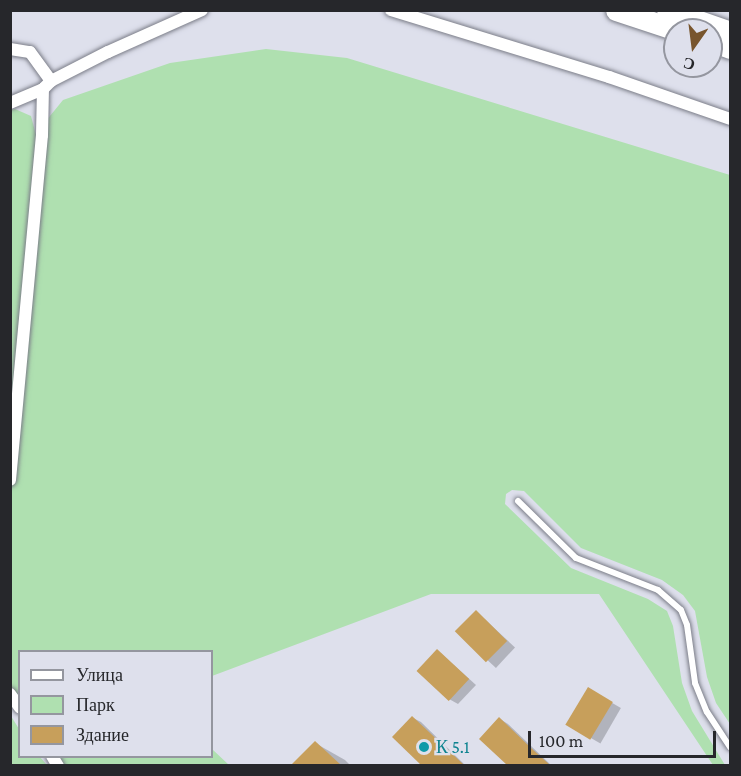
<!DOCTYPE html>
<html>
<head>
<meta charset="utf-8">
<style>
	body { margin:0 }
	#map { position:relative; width:741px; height:776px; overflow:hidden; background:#dee0ec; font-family:"Crimson Pro",serif }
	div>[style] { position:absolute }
	.green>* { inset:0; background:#afe0b0 }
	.shadow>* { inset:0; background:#0003; transform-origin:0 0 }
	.building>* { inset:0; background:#c79f5b; transform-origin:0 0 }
	.roads { filter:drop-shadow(0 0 2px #7b7d88) drop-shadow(0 0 2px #7b7d88) }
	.service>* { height:6px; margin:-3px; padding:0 3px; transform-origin:3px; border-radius:3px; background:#fff }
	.minor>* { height:12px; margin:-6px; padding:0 6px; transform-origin:6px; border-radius:6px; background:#fff }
	.trunk>* { height:21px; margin:-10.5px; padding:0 10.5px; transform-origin:10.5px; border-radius:10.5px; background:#fff }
	.dots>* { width:16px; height:16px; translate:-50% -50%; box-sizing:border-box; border:3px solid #dee0ec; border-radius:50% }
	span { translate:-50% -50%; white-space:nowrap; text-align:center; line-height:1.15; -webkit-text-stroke:4.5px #dee0ec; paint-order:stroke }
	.culture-label { font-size:18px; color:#0d838f }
	.left { translate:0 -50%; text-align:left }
	.frame { position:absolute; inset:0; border:12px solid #26272b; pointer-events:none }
	.legend { position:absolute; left:18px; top:650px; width:195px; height:108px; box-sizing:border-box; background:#dee0ec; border:2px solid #94969f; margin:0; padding:8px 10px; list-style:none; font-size:18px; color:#26272b }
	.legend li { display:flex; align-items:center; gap:12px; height:30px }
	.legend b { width:30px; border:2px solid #94969f }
	.north { position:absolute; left:663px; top:18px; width:60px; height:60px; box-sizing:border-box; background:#dee0ec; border:2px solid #94969f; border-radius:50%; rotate:194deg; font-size:16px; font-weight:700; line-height:24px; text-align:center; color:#26272b }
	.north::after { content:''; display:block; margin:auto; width:21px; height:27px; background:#78552d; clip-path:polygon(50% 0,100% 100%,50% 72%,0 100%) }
	.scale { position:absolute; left:528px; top:731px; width:188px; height:27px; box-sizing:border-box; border:3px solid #26272b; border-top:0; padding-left:8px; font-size:18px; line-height:21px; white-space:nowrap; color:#26272b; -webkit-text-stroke:4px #dee0ec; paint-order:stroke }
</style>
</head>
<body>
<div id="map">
	<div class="green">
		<div style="clip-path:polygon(266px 49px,347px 58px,730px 175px,730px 724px,716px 703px,707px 677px,695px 611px,683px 595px,662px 580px,581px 548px,524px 491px,512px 490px,506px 494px,505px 504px,571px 568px,648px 599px,667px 611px,673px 626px,682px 683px,692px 711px,725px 765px,713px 765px,599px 594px,431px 594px,212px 676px,212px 652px,20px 652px,19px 702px,11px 686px,10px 473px,41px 127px,63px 100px,170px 63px)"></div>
		<div style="clip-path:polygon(15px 109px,31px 116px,36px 135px,11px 413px,10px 110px)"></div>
		<div style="clip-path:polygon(11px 716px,19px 729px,20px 756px,40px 757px,47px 765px,11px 765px)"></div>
		<div style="clip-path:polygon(212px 749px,229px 765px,64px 765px,57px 757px,212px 756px)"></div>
	</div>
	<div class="shadow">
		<div style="left:477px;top:612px;width:52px;height:28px;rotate:43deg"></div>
		<div style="clip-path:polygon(437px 650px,476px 685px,458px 704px,449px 699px)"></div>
		<div style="left:588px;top:689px;width:38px;height:41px;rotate:30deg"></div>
		<div style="clip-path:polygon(413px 718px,421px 722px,466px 766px,423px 766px,394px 737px)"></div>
		<div style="clip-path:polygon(500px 719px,508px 724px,552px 766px,509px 766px,481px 739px)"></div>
		<div style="clip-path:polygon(315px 743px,345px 760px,351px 766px,299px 766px,296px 763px)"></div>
	</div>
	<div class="building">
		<div style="left:476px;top:610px;width:44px;height:30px;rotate:45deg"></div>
		<div style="left:437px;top:649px;width:44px;height:30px;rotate:43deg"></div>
		<div style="left:588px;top:687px;width:29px;height:44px;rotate:31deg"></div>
		<div style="clip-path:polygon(412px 716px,464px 765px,421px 765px,392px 737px)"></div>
		<div style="clip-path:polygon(499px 717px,531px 748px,550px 765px,507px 765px,479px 739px)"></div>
		<div style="clip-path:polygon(315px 741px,341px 765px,291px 765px)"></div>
	</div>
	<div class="roads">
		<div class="service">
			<div style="left:518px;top:501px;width:81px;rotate:44.5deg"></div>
			<div style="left:576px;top:558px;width:88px;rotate:21.3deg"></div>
			<div style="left:658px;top:590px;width:30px;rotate:41deg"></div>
			<div style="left:681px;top:610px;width:16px;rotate:68deg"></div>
			<div style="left:687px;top:625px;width:59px;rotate:82.1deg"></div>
			<div style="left:695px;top:683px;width:31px;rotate:68deg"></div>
			<div style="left:707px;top:712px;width:42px;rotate:56.7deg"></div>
		</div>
		<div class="minor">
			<div style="left:391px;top:10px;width:228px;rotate:17.1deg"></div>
			<div style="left:609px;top:77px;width:128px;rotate:19.1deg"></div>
			<div style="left:10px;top:49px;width:20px;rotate:9deg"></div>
			<div style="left:30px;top:52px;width:36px;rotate:54deg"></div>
			<div style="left:10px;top:103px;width:36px;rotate:-23deg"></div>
			<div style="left:43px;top:89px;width:11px;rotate:-45deg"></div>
			<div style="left:51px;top:81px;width:64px;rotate:-27deg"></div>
			<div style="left:108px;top:52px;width:103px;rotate:-24.1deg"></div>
			<div style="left:10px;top:480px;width:346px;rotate:-84.7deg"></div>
			<div style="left:42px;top:135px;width:46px;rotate:-88.8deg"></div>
			<div style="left:10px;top:694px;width:17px;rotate:54deg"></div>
			<div style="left:52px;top:756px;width:12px;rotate:59deg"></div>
		</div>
		<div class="trunk">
			<div style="left:616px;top:10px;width:63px;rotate:18.4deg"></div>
			<div style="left:667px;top:10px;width:67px;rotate:19.2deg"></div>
			<div style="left:711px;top:41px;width:20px;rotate:20deg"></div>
		</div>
	</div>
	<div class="dots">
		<div style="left:424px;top:747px;background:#0f9aa8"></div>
	</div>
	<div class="culture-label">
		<span class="left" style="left:436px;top:747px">К 5.1</span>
	</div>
	<div class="frame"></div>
	<ul class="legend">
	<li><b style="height:8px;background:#fff"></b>Улица</li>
	<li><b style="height:16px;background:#afe0b0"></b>Парк</li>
	<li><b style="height:16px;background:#c79f5b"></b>Здание</li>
	</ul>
	<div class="north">С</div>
	<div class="scale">100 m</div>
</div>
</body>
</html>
